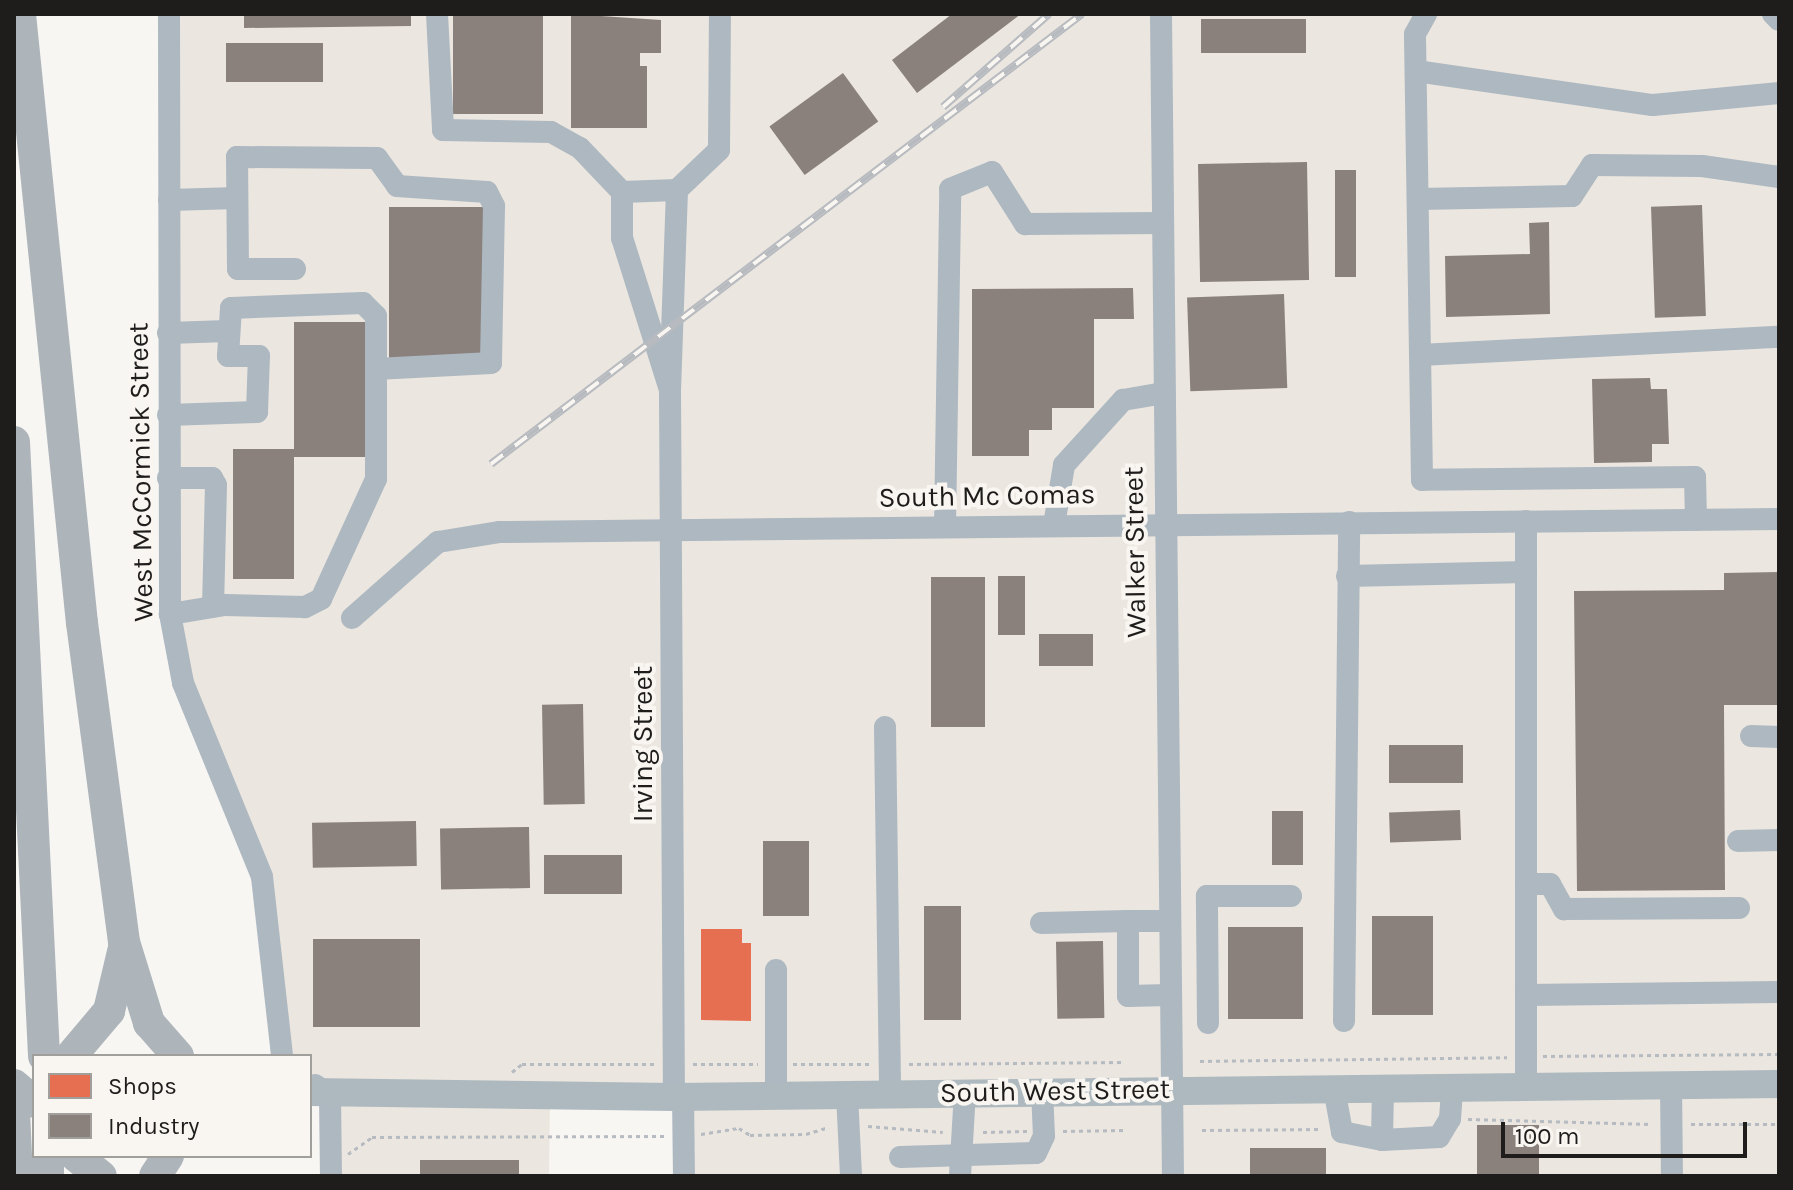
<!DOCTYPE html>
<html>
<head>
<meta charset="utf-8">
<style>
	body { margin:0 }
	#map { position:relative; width:1793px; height:1190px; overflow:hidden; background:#f8f6f3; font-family:Karla,sans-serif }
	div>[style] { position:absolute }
	.built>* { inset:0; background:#ebe6df }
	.shops>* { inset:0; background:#e76f51 }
	.industry>* { inset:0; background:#8a817c; transform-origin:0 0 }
	.path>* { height:3px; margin-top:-1.5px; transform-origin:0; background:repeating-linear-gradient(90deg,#b6bbc1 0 4px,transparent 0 8px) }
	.minor>* { height:22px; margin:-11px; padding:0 11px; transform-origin:11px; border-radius:11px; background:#adb8c1 }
	.major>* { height:28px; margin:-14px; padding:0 14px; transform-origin:14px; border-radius:14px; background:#adb9bf }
	.highway>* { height:32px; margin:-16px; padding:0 16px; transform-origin:16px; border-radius:16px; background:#adb5ba }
	.rail>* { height:8px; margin-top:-4px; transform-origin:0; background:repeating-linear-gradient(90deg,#f9f6f2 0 15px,#b7bbc0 0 30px); box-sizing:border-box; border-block:2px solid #b7bbc0 }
	.highway-bridge>* { height:32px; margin:-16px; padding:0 16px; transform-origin:16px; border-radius:16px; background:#adb5ba }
	span { translate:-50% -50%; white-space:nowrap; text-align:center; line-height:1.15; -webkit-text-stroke:8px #f9f6f2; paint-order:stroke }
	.street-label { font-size:28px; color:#1e1d1c }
	.frame { position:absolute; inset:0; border:16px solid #1e1d1c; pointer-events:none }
	.legend { position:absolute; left:32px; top:1054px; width:280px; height:104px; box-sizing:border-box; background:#f9f6f2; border:2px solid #a19f9c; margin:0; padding:10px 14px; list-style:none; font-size:24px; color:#1e1d1c }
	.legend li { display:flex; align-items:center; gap:16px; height:40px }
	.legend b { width:40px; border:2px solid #a19f9c }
	.scale { position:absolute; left:1501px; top:1122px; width:246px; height:36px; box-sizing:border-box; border:4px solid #1e1d1c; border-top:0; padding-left:10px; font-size:24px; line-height:28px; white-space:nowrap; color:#1e1d1c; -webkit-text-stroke:6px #f9f6f2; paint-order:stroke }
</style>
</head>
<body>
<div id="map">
	<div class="built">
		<div style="clip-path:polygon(167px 14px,1779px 14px,1779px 1176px,676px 1176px,674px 1097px,550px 1097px,549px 1176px,331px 1176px,330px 1096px,310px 1081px,310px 1056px,287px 1056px,262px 877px,170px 614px)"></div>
	</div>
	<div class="shops">
		<div style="clip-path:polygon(701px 929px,742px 929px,742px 943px,751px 943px,751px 1021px,701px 1020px)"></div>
	</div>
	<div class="industry">
		<div style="clip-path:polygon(244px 14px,411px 14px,411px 26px,244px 28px)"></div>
		<div style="left:453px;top:14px;width:90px;height:100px"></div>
		<div style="clip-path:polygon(571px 14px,661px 20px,661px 53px,640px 53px,640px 66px,647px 66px,647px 128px,571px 128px)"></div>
		<div style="clip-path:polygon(952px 14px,1021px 14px,917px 93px,892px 60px)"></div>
		<div style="left:1306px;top:19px;width:34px;height:105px;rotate:90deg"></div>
		<div style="left:323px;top:43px;width:39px;height:97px;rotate:90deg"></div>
		<div style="left:843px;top:73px;width:60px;height:91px;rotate:54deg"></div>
		<div style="left:1307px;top:162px;width:118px;height:109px;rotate:89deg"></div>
		<div style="left:1335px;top:170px;width:21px;height:107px"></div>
		<div style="left:1702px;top:205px;width:111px;height:51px;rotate:88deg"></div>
		<div style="left:484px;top:207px;width:152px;height:95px;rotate:90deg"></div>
		<div style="clip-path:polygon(1549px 222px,1550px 314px,1446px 317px,1445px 256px,1530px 254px,1529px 223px)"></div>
		<div style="clip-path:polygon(1133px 288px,1134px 319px,1094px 319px,1094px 408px,1052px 408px,1052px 430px,1029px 430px,1029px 456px,972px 456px,972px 289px)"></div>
		<div style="left:1284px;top:294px;width:94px;height:97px;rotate:88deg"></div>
		<div style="left:367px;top:322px;width:135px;height:73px;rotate:90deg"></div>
		<div style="clip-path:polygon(1650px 378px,1651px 389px,1667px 389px,1669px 444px,1652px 444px,1652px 462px,1594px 463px,1592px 379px)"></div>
		<div style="left:233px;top:449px;width:61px;height:130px"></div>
		<div style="clip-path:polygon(1779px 572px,1779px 705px,1724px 705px,1725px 890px,1577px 891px,1574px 591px,1724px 590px,1724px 573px)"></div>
		<div style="left:998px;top:576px;width:27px;height:59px"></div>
		<div style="left:931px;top:577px;width:54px;height:150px"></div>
		<div style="left:1093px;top:634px;width:32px;height:54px;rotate:90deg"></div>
		<div style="left:583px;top:704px;width:100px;height:41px;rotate:89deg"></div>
		<div style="left:1463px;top:745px;width:38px;height:74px;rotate:90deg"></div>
		<div style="left:1460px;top:810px;width:30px;height:71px;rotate:88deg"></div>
		<div style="left:1272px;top:811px;width:31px;height:54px"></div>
		<div style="left:416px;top:821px;width:45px;height:104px;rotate:89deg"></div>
		<div style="left:529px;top:827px;width:61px;height:89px;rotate:89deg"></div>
		<div style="left:763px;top:841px;width:46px;height:75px"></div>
		<div style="left:544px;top:855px;width:78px;height:39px"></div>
		<div style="left:924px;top:906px;width:37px;height:114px"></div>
		<div style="left:1372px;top:916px;width:61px;height:99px"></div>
		<div style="left:1228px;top:927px;width:75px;height:92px"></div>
		<div style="left:313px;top:939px;width:107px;height:88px"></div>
		<div style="left:1103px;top:941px;width:77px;height:47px;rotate:89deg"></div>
		<div style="left:1477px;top:1125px;width:62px;height:51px"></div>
		<div style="left:1250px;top:1148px;width:76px;height:28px"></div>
		<div style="left:519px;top:1160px;width:16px;height:99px;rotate:90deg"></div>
	</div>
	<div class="path">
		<div style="left:1543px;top:1056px;width:236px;rotate:-0.5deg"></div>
		<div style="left:1200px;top:1061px;width:307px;rotate:-0.7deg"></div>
		<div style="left:693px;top:1064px;width:65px"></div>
		<div style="left:793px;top:1064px;width:77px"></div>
		<div style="left:909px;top:1064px;width:216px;rotate:-0.5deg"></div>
		<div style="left:512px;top:1072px;width:13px;rotate:-39deg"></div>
		<div style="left:522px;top:1064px;width:132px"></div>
		<div style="left:1468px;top:1119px;width:183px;rotate:1.6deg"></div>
		<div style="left:1691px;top:1124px;width:88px"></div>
		<div style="left:868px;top:1126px;width:75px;rotate:4.6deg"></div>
		<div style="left:1202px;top:1130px;width:120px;rotate:-0.5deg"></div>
		<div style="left:1063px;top:1131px;width:64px;rotate:-0.9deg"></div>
		<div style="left:983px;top:1132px;width:44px;rotate:-1.3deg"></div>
		<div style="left:701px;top:1134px;width:38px;rotate:-9deg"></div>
		<div style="left:739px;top:1128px;width:13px;rotate:32deg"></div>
		<div style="left:750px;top:1135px;width:56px;rotate:-1deg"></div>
		<div style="left:806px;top:1134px;width:24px;rotate:-17deg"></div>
		<div style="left:348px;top:1154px;width:29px;rotate:-35deg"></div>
		<div style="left:372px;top:1137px;width:294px;rotate:-0.2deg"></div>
	</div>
	<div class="minor">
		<div style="left:169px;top:14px;width:600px;rotate:89.9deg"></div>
		<div style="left:170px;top:614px;width:70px;rotate:79.3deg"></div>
		<div style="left:183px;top:683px;width:209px;rotate:67.8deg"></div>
		<div style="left:262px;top:877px;width:180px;rotate:83.6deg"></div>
		<div style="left:437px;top:14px;width:116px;rotate:87deg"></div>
		<div style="left:443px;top:130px;width:108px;rotate:1.1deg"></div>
		<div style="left:551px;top:132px;width:33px;rotate:29deg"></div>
		<div style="left:580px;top:148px;width:61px;rotate:46.3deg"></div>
		<div style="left:1161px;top:14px;width:1162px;rotate:89.41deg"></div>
		<div style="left:1773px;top:14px;width:8px;rotate:45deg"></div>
		<div style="left:1416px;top:71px;width:239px;rotate:8.2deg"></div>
		<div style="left:1653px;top:105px;width:127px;rotate:-5.4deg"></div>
		<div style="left:677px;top:190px;width:200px;rotate:92deg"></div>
		<div style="left:670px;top:390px;width:159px;rotate:-107.5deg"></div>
		<div style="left:622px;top:238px;width:46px;rotate:-90deg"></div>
		<div style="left:622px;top:192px;width:55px;rotate:-2.1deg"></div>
		<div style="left:677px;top:190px;width:58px;rotate:-43.6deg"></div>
		<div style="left:719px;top:150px;width:136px;rotate:-89.6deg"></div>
		<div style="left:1418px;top:199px;width:154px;rotate:-1.1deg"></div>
		<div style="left:1572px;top:196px;width:37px;rotate:-57deg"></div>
		<div style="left:1592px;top:165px;width:110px;rotate:0.5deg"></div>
		<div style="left:1702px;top:166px;width:78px;rotate:8.1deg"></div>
		<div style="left:169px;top:200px;width:68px;rotate:-1.7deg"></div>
		<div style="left:295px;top:269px;width:57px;rotate:180deg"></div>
		<div style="left:238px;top:269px;width:112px;rotate:-90.5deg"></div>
		<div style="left:237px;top:157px;width:140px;rotate:0.4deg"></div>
		<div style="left:377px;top:158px;width:34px;rotate:54deg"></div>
		<div style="left:397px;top:186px;width:90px;rotate:3.8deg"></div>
		<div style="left:487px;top:192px;width:16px;rotate:63deg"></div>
		<div style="left:494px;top:206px;width:157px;rotate:91.1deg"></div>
		<div style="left:491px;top:363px;width:115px;rotate:177deg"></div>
		<div style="left:168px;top:333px;width:60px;rotate:-1.9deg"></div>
		<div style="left:1420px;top:355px;width:321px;rotate:-90.9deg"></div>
		<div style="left:1415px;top:34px;width:23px;rotate:-61deg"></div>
		<div style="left:670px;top:390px;width:707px;rotate:89.68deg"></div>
		<div style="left:168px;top:415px;width:89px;rotate:-1.9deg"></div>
		<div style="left:257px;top:412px;width:56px;rotate:-88deg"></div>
		<div style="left:259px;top:356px;width:31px;rotate:180deg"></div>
		<div style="left:228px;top:356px;width:48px;rotate:-86.4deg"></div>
		<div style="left:231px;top:308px;width:132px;rotate:-2.2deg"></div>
		<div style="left:363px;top:303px;width:18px;rotate:45deg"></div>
		<div style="left:376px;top:316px;width:163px;rotate:90deg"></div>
		<div style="left:376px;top:479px;width:132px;rotate:114.6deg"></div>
		<div style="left:321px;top:599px;width:18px;rotate:153deg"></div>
		<div style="left:305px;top:607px;width:80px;rotate:-178.6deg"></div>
		<div style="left:225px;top:605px;width:56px;rotate:170.7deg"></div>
		<div style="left:168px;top:478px;width:44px"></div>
		<div style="left:212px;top:478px;width:8px;rotate:60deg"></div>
		<div style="left:216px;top:485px;width:121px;rotate:91.4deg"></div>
		<div style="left:1696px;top:520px;width:43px;rotate:-91.3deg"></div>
		<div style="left:1695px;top:477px;width:273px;rotate:179.4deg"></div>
		<div style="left:1422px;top:480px;width:125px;rotate:-90.9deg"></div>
		<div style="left:1420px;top:355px;width:359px;rotate:-2.9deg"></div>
		<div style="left:1526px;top:521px;width:474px;rotate:90deg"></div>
		<div style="left:1054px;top:525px;width:61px;rotate:-80.5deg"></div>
		<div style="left:1064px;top:465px;width:88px;rotate:-47.8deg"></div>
		<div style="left:1123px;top:400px;width:42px;rotate:-9.7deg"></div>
		<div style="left:945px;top:526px;width:337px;rotate:-89.1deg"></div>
		<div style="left:950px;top:189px;width:45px;rotate:-22deg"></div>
		<div style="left:992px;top:172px;width:62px;rotate:57.6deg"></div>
		<div style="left:1025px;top:224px;width:137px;rotate:-0.4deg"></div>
		<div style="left:1347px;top:576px;width:179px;rotate:-1.3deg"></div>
		<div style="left:352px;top:618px;width:115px;rotate:-41.5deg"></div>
		<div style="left:438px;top:542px;width:63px;rotate:-9.2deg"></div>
		<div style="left:500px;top:532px;width:1279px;rotate:-0.58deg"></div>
		<div style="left:885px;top:727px;width:367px;rotate:89.2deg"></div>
		<div style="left:1751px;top:736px;width:28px;rotate:2deg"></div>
		<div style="left:1738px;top:841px;width:41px;rotate:-1.4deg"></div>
		<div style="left:1526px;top:884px;width:24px"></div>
		<div style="left:1550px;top:884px;width:29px;rotate:61deg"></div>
		<div style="left:1564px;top:909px;width:175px;rotate:-0.3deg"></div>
		<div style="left:1169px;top:921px;width:41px;rotate:180deg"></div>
		<div style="left:1128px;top:921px;width:75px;rotate:90deg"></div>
		<div style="left:1128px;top:996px;width:42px;rotate:-1.4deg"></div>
		<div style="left:1041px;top:923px;width:87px;rotate:-1.3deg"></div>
		<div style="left:776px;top:970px;width:125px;rotate:90deg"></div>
		<div style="left:1344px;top:1021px;width:499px;rotate:-89.4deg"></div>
		<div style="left:1208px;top:1023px;width:127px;rotate:-90.5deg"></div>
		<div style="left:1207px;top:896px;width:84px"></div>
		<div style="left:315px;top:1085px;width:19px;rotate:36deg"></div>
		<div style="left:330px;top:1096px;width:80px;rotate:89.3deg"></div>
		<div style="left:1671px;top:1085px;width:91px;rotate:89.4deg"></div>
		<div style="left:1526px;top:1086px;width:91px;rotate:-90deg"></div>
		<div style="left:1526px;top:995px;width:253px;rotate:-0.7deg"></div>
		<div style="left:1334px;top:1088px;width:45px;rotate:79.7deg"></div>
		<div style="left:1342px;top:1132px;width:41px;rotate:11.3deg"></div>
		<div style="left:1383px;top:1088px;width:52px;rotate:91.1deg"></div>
		<div style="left:1382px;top:1140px;width:57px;rotate:-3deg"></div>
		<div style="left:1439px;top:1137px;width:21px;rotate:-59deg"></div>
		<div style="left:1450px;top:1119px;width:32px;rotate:-86deg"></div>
		<div style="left:847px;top:1094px;width:82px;rotate:87.2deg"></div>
		<div style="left:683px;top:1096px;width:80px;rotate:89.3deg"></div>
		<div style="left:900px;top:1157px;width:136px;rotate:-1.7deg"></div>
		<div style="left:1036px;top:1153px;width:19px;rotate:-65deg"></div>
		<div style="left:1044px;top:1136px;width:45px;rotate:-92.5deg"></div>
		<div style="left:960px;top:1176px;width:84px;rotate:-86.6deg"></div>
	</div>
	<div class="major">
		<div style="left:310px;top:1092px;width:364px;rotate:0.8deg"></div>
		<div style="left:674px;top:1097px;width:1105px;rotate:-0.67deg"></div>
	</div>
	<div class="highway">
		<div style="left:20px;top:14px;width:612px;rotate:84.19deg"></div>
		<div style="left:82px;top:623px;width:322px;rotate:82.5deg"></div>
		<div style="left:124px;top:942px;width:85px;rotate:72.8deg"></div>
		<div style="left:149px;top:1023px;width:44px;rotate:48.7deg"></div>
		<div style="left:14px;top:442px;width:615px;rotate:87.2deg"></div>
		<div style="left:71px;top:1056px;width:59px;rotate:-49.8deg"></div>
		<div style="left:109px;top:1011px;width:61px;rotate:-76.7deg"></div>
		<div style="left:14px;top:1085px;width:26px;rotate:40deg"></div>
		<div style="left:48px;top:1156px;width:20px;rotate:90deg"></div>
		<div style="left:76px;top:1156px;width:32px;rotate:39deg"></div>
		<div style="left:155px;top:1176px;width:24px;rotate:-57deg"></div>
	</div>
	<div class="rail">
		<div style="left:943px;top:107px;width:141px;rotate:-41.3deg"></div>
		<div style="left:491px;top:464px;width:743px;rotate:-37.29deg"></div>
	</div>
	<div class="highway-bridge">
		<div style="left:14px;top:1111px;width:65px;rotate:87.4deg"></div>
	</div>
	<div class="street-label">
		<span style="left:141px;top:472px;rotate:-91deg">West McCormick Street</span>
		<span style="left:987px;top:496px;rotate:-1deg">South Mc Comas</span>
		<span style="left:1135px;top:552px;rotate:-91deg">Walker Street</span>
		<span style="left:643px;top:744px;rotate:-90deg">Irving Street</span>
		<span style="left:1055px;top:1091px;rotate:-1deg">South West Street</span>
	</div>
	<div class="frame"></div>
	<ul class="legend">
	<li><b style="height:22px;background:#e76f51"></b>Shops</li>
	<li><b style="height:22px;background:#8a817c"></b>Industry</li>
	</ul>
	<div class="scale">100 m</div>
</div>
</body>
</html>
